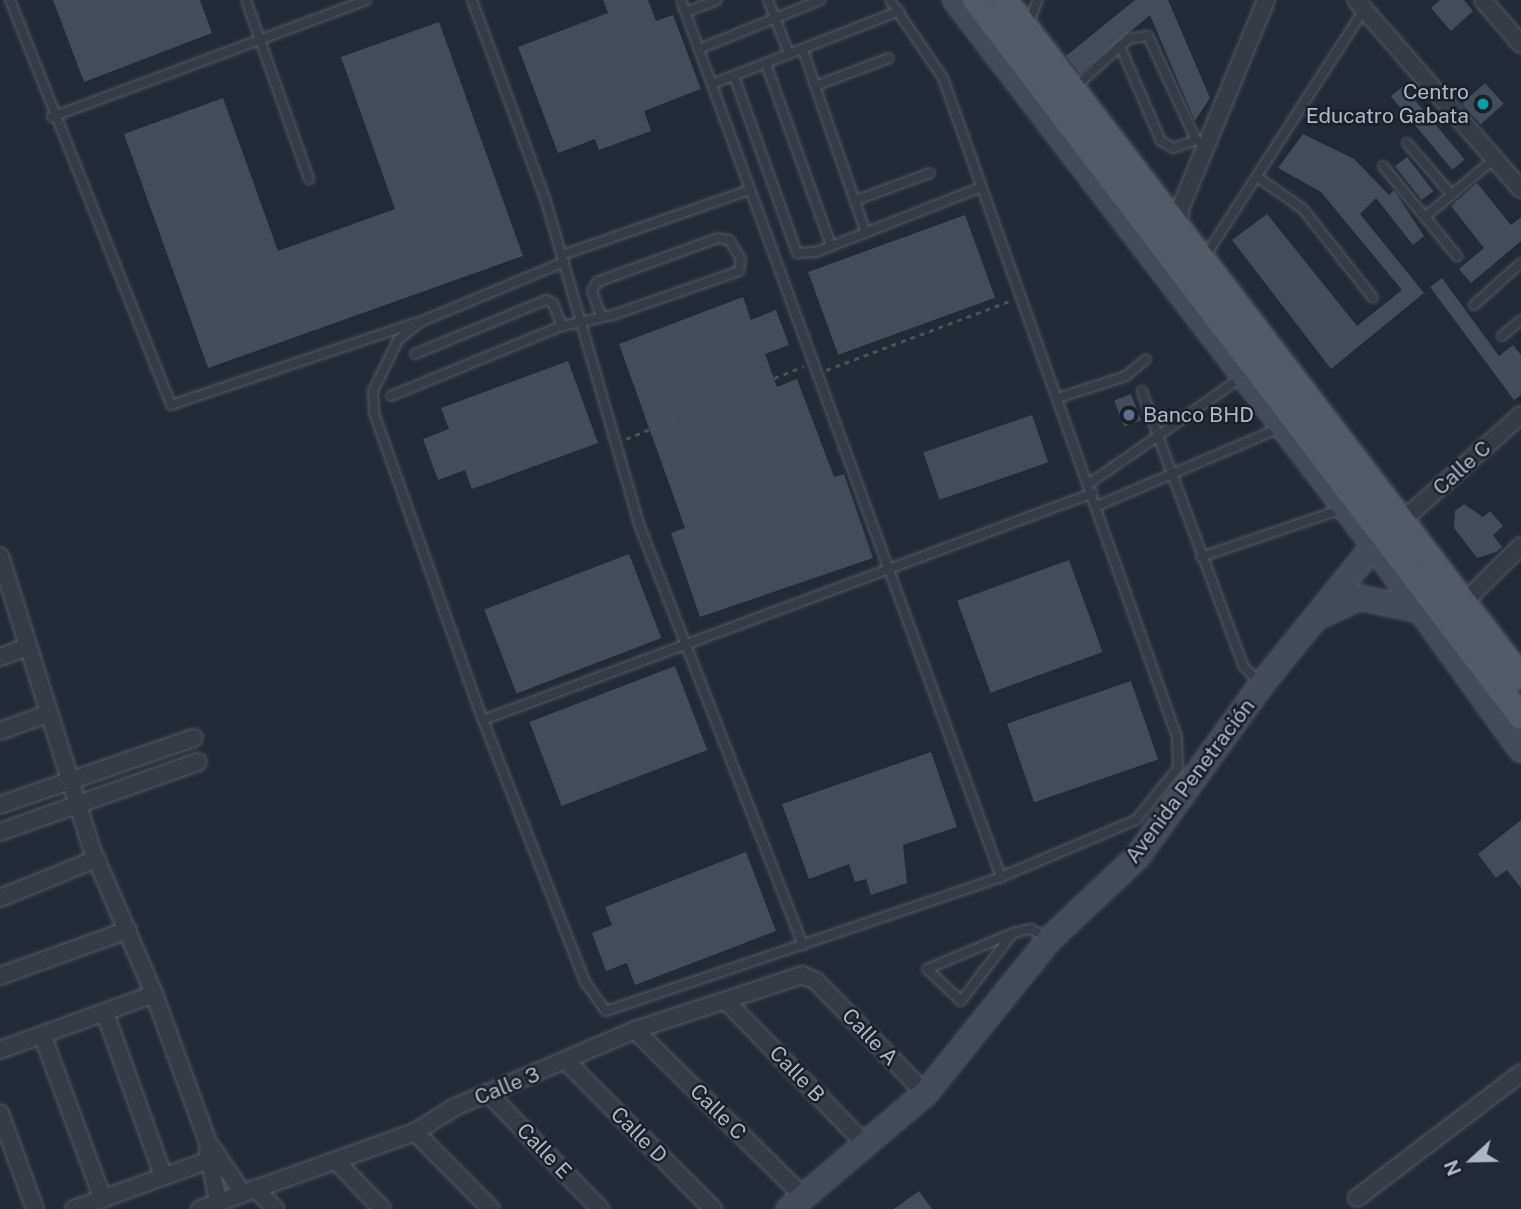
<!DOCTYPE html>
<html>
<head>
<meta charset="utf-8">
<style>
	body { margin:0 }
	#map { position:relative; width:1521px; height:1209px; overflow:hidden; background:#222a36; font-family:"Public Sans",sans-serif }
	div>[style] { position:absolute }
	.building>* { inset:0; background:#434d5a; transform-origin:0 0 }
	.path>* { height:2.5px; margin-top:-1.25px; transform-origin:0; background:repeating-linear-gradient(90deg,#435356 0 5px,transparent 0 10px) }
	.roads { filter:drop-shadow(0 0 2px #525a64) drop-shadow(0 0 2px #525a64) }
	.lane>* { height:8px; margin:-4px; padding:0 4px; transform-origin:4px; border-radius:4px; background:#353c46 }
	.street>* { height:16px; margin:-8px; padding:0 8px; transform-origin:8px; border-radius:8px; background:#353c46 }
	.secondary>* { height:23px; margin:-11.5px; padding:0 11.5px; transform-origin:11.5px; border-radius:11.5px; background:#434b59 }
	.primary>* { height:24px; margin:-12px; padding:0 12px; transform-origin:12px; border-radius:12px; background:#535b66 }
	.dots>* { width:19px; height:19px; translate:-50% -50%; box-sizing:border-box; border:4px solid #1a212b; border-radius:50% }
	span { translate:-50% -50%; white-space:nowrap; text-align:center; line-height:1.15; -webkit-text-stroke:5px #1a212b; paint-order:stroke }
	.poi-label { font-size:21px; color:#afb7c3 }
	.right { translate:-100% -50%; text-align:right }
	.left { translate:0 -50%; text-align:left }
	.street-label { font-size:21px; color:#afb7c3 }
	.north { position:absolute; left:1437px; top:1125px; width:70px; height:70px; -webkit-text-stroke:5px #1a212b; paint-order:stroke; rotate:248deg; font-size:19px; font-weight:700; line-height:28px; text-align:center; color:#afb7c3 }
	.north::after { content:''; display:block; margin:auto; width:24px; height:32px; background:#afb7c3; clip-path:polygon(50% 0,100% 100%,50% 72%,0 100%) }
</style>
</head>
<body>
<div id="map">
	<div class="building">
		<div style="clip-path:polygon(53px 0,200px 0,212px 33px,84px 82px)"></div>
		<div style="clip-path:polygon(603px 0,648px 0,656px 21px,673px 15px,701px 89px,644px 111px,651px 131px,599px 150px,595px 139px,558px 153px,518px 47px,608px 13px)"></div>
		<div style="clip-path:polygon(1135px 0,1168px 0,1210px 98px,1195px 121px,1150px 15px,1080px 74px,1066px 56px)"></div>
		<div style="clip-path:polygon(1440px 0,1464px 0,1473px 11px,1451px 31px,1431px 8px)"></div>
		<div style="clip-path:polygon(439px 22px,523px 256px,208px 368px,124px 134px,223px 98px,278px 251px,395px 209px,341px 57px)"></div>
		<div style="left:1485px;top:83px;width:28px;height:31px;rotate:48deg"></div>
		<div style="left:1403px;top:86px;width:96px;height:16px;rotate:50deg"></div>
		<div style="clip-path:polygon(1303px 134px,1354px 159px,1389px 195px,1394px 190px,1424px 236px,1413px 245px,1376px 198px,1360px 214px,1424px 293px,1331px 369px,1232px 240px,1267px 214px,1357px 326px,1402px 290px,1321px 192px,1278px 168px)"></div>
		<div style="left:1407px;top:157px;width:43px;height:15px;rotate:52deg"></div>
		<div style="clip-path:polygon(1477px 183px,1511px 225px,1521px 217px,1521px 241px,1471px 283px,1459px 269px,1484px 248px,1451px 206px)"></div>
		<div style="left:965px;top:215px;width:88px;height:167px;rotate:70deg"></div>
		<div style="clip-path:polygon(1442px 278px,1499px 356px,1513px 345px,1521px 355px,1521px 395px,1514px 400px,1430px 287px)"></div>
		<div style="clip-path:polygon(743px 297px,751px 320px,776px 310px,789px 345px,765px 354px,777px 387px,797px 379px,834px 477px,844px 474px,873px 558px,700px 617px,671px 533px,685px 528px,619px 344px)"></div>
		<div style="clip-path:polygon(568px 361px,598px 443px,472px 489px,465px 470px,438px 480px,423px 439px,449px 429px,441px 408px)"></div>
		<div style="left:1131px;top:394px;width:28px;height:18px;rotate:69deg"></div>
		<div style="left:1032px;top:415px;width:50px;height:115px;rotate:71deg"></div>
		<div style="clip-path:polygon(1464px 504px,1483px 517px,1490px 511px,1503px 526px,1493px 535px,1502px 547px,1496px 552px,1477px 558px,1454px 528px,1455px 511px)"></div>
		<div style="left:629px;top:554px;width:90px;height:155px;rotate:69deg"></div>
		<div style="left:1069px;top:560px;width:98px;height:119px;rotate:70deg"></div>
		<div style="left:675px;top:666px;width:90px;height:156px;rotate:69deg"></div>
		<div style="left:1131px;top:681px;width:83px;height:131px;rotate:71deg"></div>
		<div style="clip-path:polygon(931px 752px,957px 827px,903px 845px,907px 883px,871px 895px,866px 879px,855px 882px,849px 864px,809px 879px,782px 804px)"></div>
		<div style="clip-path:polygon(1521px 820px,1521px 888px,1507px 870px,1496px 878px,1478px 854px)"></div>
		<div style="clip-path:polygon(746px 852px,776px 931px,635px 985px,627px 963px,606px 971px,592px 933px,612px 925px,605px 907px)"></div>
		<div style="clip-path:polygon(919px 1191px,932px 1209px,894px 1209px)"></div>
	</div>
	<div class="path">
		<div style="left:826px;top:370px;width:197px;rotate:-20.6deg"></div>
		<div style="left:626px;top:439px;width:192px;rotate:-22.3deg"></div>
	</div>
	<div class="roads">
		<div class="lane">
			<div style="left:10px;top:0;width:436px;rotate:68.3deg"></div>
			<div style="left:171px;top:405px;width:257px;rotate:-18.6deg"></div>
			<div style="left:246px;top:0;width:190px;rotate:70.6deg"></div>
			<div style="left:472px;top:0;width:211px;rotate:69.8deg"></div>
			<div style="left:545px;top:198px;width:342px;rotate:73.9deg"></div>
			<div style="left:640px;top:527px;width:449px;rotate:68.7deg"></div>
			<div style="left:681px;top:0;width:934px;rotate:69.95deg"></div>
			<div style="left:768px;top:0;width:58px;rotate:68.7deg"></div>
			<div style="left:686px;top:12px;width:33px;rotate:-21deg"></div>
			<div style="left:1029px;top:22px;width:24px;rotate:-68deg"></div>
			<div style="left:1120px;top:46px;width:103px;rotate:66.7deg"></div>
			<div style="left:1161px;top:141px;width:14px;rotate:30deg"></div>
			<div style="left:1173px;top:148px;width:24px;rotate:-19deg"></div>
			<div style="left:699px;top:49px;width:131px;rotate:-22deg"></div>
			<div style="left:803px;top:49px;width:39px;rotate:72deg"></div>
			<div style="left:766px;top:64px;width:193px;rotate:70.3deg"></div>
			<div style="left:734px;top:76px;width:188px;rotate:70.4deg"></div>
			<div style="left:797px;top:253px;width:19px;rotate:-3deg"></div>
			<div style="left:816px;top:252px;width:178px;rotate:-21.4deg"></div>
			<div style="left:712px;top:84px;width:201px;rotate:-21.3deg"></div>
			<div style="left:1074px;top:88px;width:73px;rotate:-42.2deg"></div>
			<div style="left:1128px;top:39px;width:20px;rotate:-9deg"></div>
			<div style="left:1148px;top:36px;width:115px;rotate:65.2deg"></div>
			<div style="left:1196px;top:140px;width:11px;rotate:27deg"></div>
			<div style="left:52px;top:117px;width:335px;rotate:-20.4deg"></div>
			<div style="left:1407px;top:143px;width:69px;rotate:49.1deg"></div>
			<div style="left:1383px;top:166px;width:117px;rotate:50.6deg"></div>
			<div style="left:1259px;top:178px;width:54px;rotate:35.2deg"></div>
			<div style="left:1303px;top:209px;width:113px;rotate:51.8deg"></div>
			<div style="left:854px;top:201px;width:81px;rotate:-20.2deg"></div>
			<div style="left:1425px;top:217px;width:90px;rotate:-40deg"></div>
			<div style="left:866px;top:233px;width:156px;rotate:-109.1deg"></div>
			<div style="left:815px;top:86px;width:79px;rotate:-20.7deg"></div>
			<div style="left:562px;top:255px;width:199px;rotate:-19.1deg"></div>
			<div style="left:1204px;top:258px;width:295px;rotate:-57.2deg"></div>
			<div style="left:564px;top:262px;width:156px;rotate:157.4deg"></div>
			<div style="left:420px;top:322px;width:28px;rotate:141deg"></div>
			<div style="left:398px;top:340px;width:57px;rotate:116.1deg"></div>
			<div style="left:373px;top:391px;width:22px;rotate:87deg"></div>
			<div style="left:374px;top:413px;width:326px;rotate:70.5deg"></div>
			<div style="left:483px;top:720px;width:281px;rotate:68.7deg"></div>
			<div style="left:585px;top:982px;width:36px;rotate:54deg"></div>
			<div style="left:606px;top:1011px;width:417px;rotate:-18.7deg"></div>
			<div style="left:1001px;top:877px;width:147px;rotate:-22.9deg"></div>
			<div style="left:1136px;top:820px;width:67px;rotate:-51.1deg"></div>
			<div style="left:1178px;top:768px;width:31px;rotate:-92deg"></div>
			<div style="left:1177px;top:737px;width:699px;rotate:-109.55deg"></div>
			<div style="left:943px;top:78px;width:94px;rotate:-124.2deg"></div>
			<div style="left:1474px;top:305px;width:63px;rotate:-41.8deg"></div>
			<div style="left:1502px;top:336px;width:25px;rotate:-40deg"></div>
			<div style="left:415px;top:354px;width:142px;rotate:-22.4deg"></div>
			<div style="left:546px;top:300px;width:8px;rotate:23deg"></div>
			<div style="left:553px;top:303px;width:25px;rotate:69deg"></div>
			<div style="left:562px;top:326px;width:52px;rotate:-12.2deg"></div>
			<div style="left:613px;top:315px;width:133px;rotate:-19.2deg"></div>
			<div style="left:739px;top:271px;width:12px;rotate:-81deg"></div>
			<div style="left:741px;top:259px;width:22px;rotate:-122deg"></div>
			<div style="left:729px;top:240px;width:11px;rotate:-170deg"></div>
			<div style="left:718px;top:238px;width:129px;rotate:160deg"></div>
			<div style="left:597px;top:282px;width:10px;rotate:119deg"></div>
			<div style="left:592px;top:291px;width:23px;rotate:70deg"></div>
			<div style="left:1243px;top:376px;width:104px;rotate:144.8deg"></div>
			<div style="left:1158px;top:436px;width:246px;rotate:69.6deg"></div>
			<div style="left:1244px;top:667px;width:21px;rotate:45deg"></div>
			<div style="left:391px;top:396px;width:185px;rotate:-22.3deg"></div>
			<div style="left:1058px;top:398px;width:71px;rotate:-17.9deg"></div>
			<div style="left:1126px;top:376px;width:26px;rotate:-40deg"></div>
			<div style="left:1090px;top:483px;width:83px;rotate:-34.7deg"></div>
			<div style="left:1158px;top:436px;width:48px;rotate:-109.6deg"></div>
			<div style="left:1097px;top:506px;width:199px;rotate:-23.1deg"></div>
			<div style="left:1201px;top:557px;width:149px;rotate:-18.8deg"></div>
			<div style="left:483px;top:720px;width:651px;rotate:-20.41deg"></div>
			<div style="left:1013px;top:933px;width:86px;rotate:127.4deg"></div>
			<div style="left:961px;top:1001px;width:47px;rotate:-136.7deg"></div>
			<div style="left:927px;top:969px;width:93px;rotate:-22.7deg"></div>
			<div style="left:1013px;top:933px;width:18px;rotate:-13deg"></div>
			<div style="left:1031px;top:929px;width:17px;rotate:28deg"></div>
		</div>
		<div class="street">
			<div style="left:1356px;top:0;width:251px;rotate:48.9deg"></div>
			<div style="left:1483px;top:0;width:58px;rotate:49.2deg"></div>
			<div style="left:1179px;top:229px;width:20px;rotate:-87deg"></div>
			<div style="left:1180px;top:209px;width:226px;rotate:-67.6deg"></div>
			<div style="left:1403px;top:520px;width:158px;rotate:-41.7deg"></div>
			<div style="left:0;top:556px;width:305px;rotate:72.6deg"></div>
			<div style="left:91px;top:847px;width:160px;rotate:66.8deg"></div>
			<div style="left:154px;top:994px;width:158px;rotate:70deg"></div>
			<div style="left:208px;top:1142px;width:60px;rotate:55.8deg"></div>
			<div style="left:1464px;top:602px;width:80px;rotate:-44.5deg"></div>
			<div style="left:0;top:657px;width:29px;rotate:-20deg"></div>
			<div style="left:0;top:731px;width:50px;rotate:-19.9deg"></div>
			<div style="left:0;top:805px;width:205px;rotate:-19.1deg"></div>
			<div style="left:0;top:832px;width:210px;rotate:-19.5deg"></div>
			<div style="left:0;top:898px;width:104px;rotate:-22.1deg"></div>
			<div style="left:0;top:976px;width:136px;rotate:-19.8deg"></div>
			<div style="left:728px;top:1003px;width:198px;rotate:45.8deg"></div>
			<div style="left:105px;top:1013px;width:172px;rotate:70.3deg"></div>
			<div style="left:635px;top:1030px;width:235px;rotate:44.7deg"></div>
			<div style="left:43px;top:1037px;width:173px;rotate:69.7deg"></div>
			<div style="left:0;top:1050px;width:164px;rotate:-20deg"></div>
			<div style="left:566px;top:1061px;width:209px;rotate:45.2deg"></div>
			<div style="left:488px;top:1093px;width:161px;rotate:46deg"></div>
			<div style="left:0;top:1113px;width:102px;rotate:70deg"></div>
			<div style="left:415px;top:1132px;width:108px;rotate:45.4deg"></div>
			<div style="left:208px;top:1151px;width:52px;rotate:78.9deg"></div>
			<div style="left:336px;top:1161px;width:66px;rotate:46.2deg"></div>
			<div style="left:255px;top:1188px;width:29px;rotate:46deg"></div>
			<div style="left:1357px;top:1198px;width:206px;rotate:-37.3deg"></div>
			<div style="left:74px;top:1209px;width:144px;rotate:-19.9deg"></div>
			<div style="left:200px;top:1209px;width:228px;rotate:-19.7deg"></div>
			<div style="left:415px;top:1132px;width:47px;rotate:-32deg"></div>
			<div style="left:455px;top:1107px;width:196px;rotate:-23.2deg"></div>
			<div style="left:635px;top:1030px;width:176px;rotate:-18.2deg"></div>
			<div style="left:802px;top:975px;width:15px;rotate:23deg"></div>
			<div style="left:816px;top:981px;width:156px;rotate:45.8deg"></div>
		</div>
		<div class="secondary">
			<div style="left:955px;top:0;width:683px;rotate:52.49deg"></div>
			<div style="left:1371px;top:542px;width:256px;rotate:54.2deg"></div>
			<div style="left:1320px;top:615px;width:43px;rotate:-24.8deg"></div>
			<div style="left:1359px;top:597px;width:62px;rotate:12deg"></div>
			<div style="left:788px;top:1209px;width:180px;rotate:-40.3deg"></div>
			<div style="left:925px;top:1093px;width:198px;rotate:-51.2deg"></div>
			<div style="left:1049px;top:939px;width:121px;rotate:-43.3deg"></div>
			<div style="left:1137px;top:856px;width:212px;rotate:-54.2deg"></div>
			<div style="left:1261px;top:684px;width:191px;rotate:-51deg"></div>
		</div>
		<div class="primary">
			<div style="left:975px;top:0;width:901px;rotate:52.71deg"></div>
			<div style="left:1005px;top:0;width:851px;rotate:52.69deg"></div>
		</div>
	</div>
	<div class="dots">
		<div style="left:1483px;top:104px;background:#0f9aa8"></div>
		<div style="left:1129px;top:415px;background:#5c6f8a"></div>
	</div>
	<div class="poi-label">
		<span class="right" style="left:1469px;top:104px">Centro<br>Educatro Gabata</span>
		<span class="left" style="left:1143px;top:415px">Banco BHD</span>
	</div>
	<div class="street-label">
		<span style="left:1462px;top:468px;rotate:-42deg">Calle C</span>
		<span style="left:1190px;top:781px;rotate:-53deg">Avenida Penetración</span>
		<span style="left:870px;top:1037px;rotate:46deg">Calle A</span>
		<span style="left:797px;top:1074px;rotate:46deg">Calle B</span>
		<span style="left:507px;top:1086px;rotate:-22deg">Calle 3</span>
		<span style="left:718px;top:1112px;rotate:45deg">Calle C</span>
		<span style="left:639px;top:1135px;rotate:45deg">Calle D</span>
		<span style="left:544px;top:1151px;rotate:46deg">Calle E</span>
	</div>
	<div class="north">N</div>
</div>
</body>
</html>
